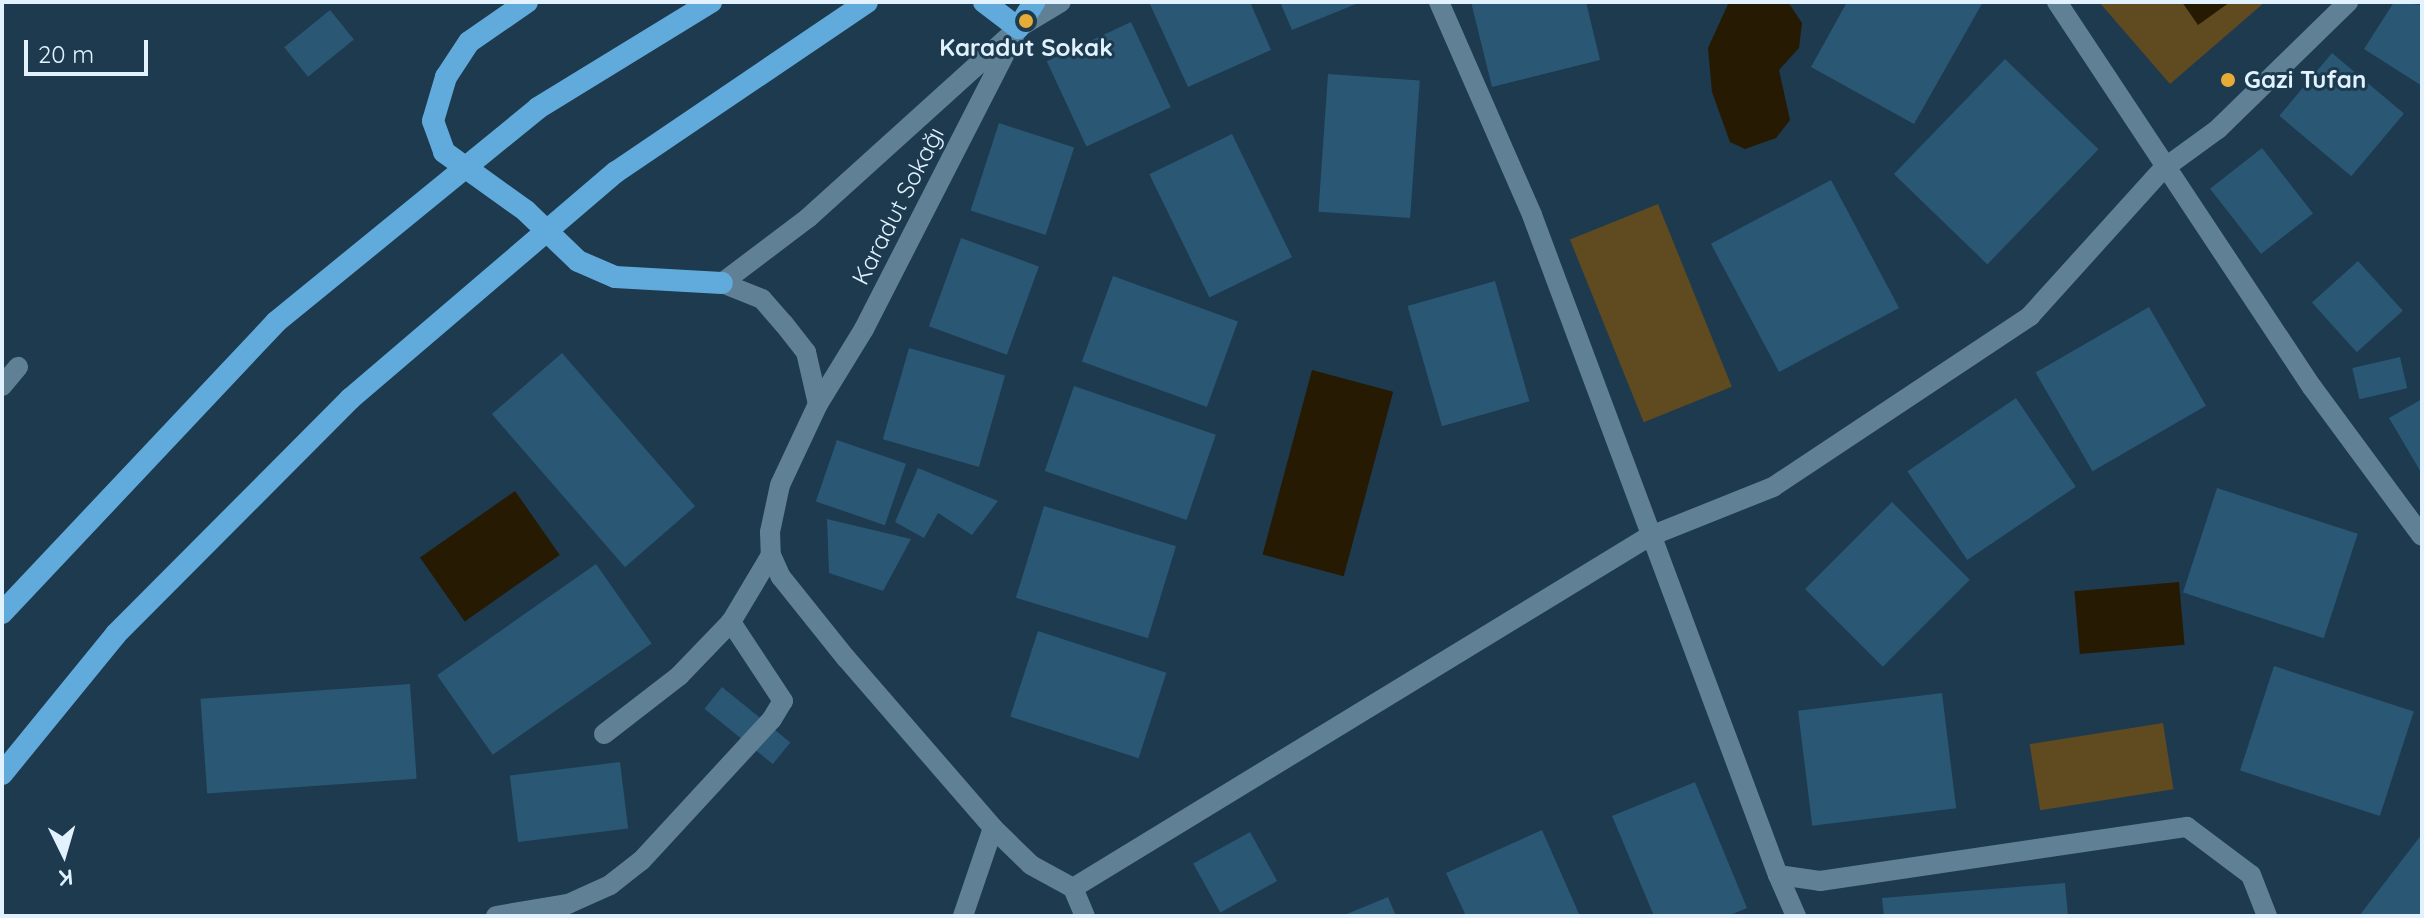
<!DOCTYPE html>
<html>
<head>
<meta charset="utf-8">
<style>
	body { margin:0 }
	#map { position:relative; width:2424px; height:918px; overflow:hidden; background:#1d3a4e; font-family:Quicksand,sans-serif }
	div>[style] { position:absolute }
	.green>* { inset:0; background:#604a20; transform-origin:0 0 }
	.water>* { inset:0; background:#261a03; transform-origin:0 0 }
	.building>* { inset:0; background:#295774; transform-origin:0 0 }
	.service>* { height:20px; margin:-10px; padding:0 10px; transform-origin:10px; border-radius:10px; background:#608096 }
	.minor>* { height:20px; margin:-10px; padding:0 10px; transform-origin:10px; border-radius:10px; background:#608096 }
	.trunk>* { height:22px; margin:-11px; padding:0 11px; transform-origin:11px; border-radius:11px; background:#61abdc }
	.dots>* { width:22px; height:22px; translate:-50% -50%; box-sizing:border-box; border:4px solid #1d3a4e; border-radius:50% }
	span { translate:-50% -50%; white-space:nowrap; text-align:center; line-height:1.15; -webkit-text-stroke:6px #1d3a4e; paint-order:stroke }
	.poi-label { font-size:24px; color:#e1f2fe; font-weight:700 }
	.left { translate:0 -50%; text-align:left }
	.street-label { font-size:24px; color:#e1f2fe }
	.frame { position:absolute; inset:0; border:4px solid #e1f2fe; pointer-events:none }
	.north { position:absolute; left:24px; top:814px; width:80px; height:80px; -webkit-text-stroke:6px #1d3a4e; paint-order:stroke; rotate:175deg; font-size:22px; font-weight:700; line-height:32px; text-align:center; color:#e1f2fe }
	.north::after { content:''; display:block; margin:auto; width:28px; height:36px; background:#e1f2fe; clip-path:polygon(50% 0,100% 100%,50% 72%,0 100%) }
	.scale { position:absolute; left:24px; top:40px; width:124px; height:36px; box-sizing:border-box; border:4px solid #e1f2fe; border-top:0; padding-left:10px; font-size:24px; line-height:28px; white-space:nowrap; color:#e1f2fe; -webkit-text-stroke:6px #1d3a4e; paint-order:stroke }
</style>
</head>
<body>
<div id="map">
	<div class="green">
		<div style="clip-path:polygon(2099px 2px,2265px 2px,2170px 84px)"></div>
		<div style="left:1658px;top:204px;width:197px;height:95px;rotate:68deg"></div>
		<div style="left:2163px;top:723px;width:67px;height:135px;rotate:81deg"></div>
	</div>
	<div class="water">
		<div style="clip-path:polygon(1729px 2px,1788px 2px,1802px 23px,1799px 48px,1779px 70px,1790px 120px,1776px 138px,1745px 149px,1730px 142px,1712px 92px,1708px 48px)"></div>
		<div style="clip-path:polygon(2182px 2px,2230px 2px,2198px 25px)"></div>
		<div style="left:1312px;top:370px;width:84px;height:191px;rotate:15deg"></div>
		<div style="left:515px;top:491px;width:78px;height:116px;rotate:55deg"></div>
		<div style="left:2179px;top:582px;width:63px;height:105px;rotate:85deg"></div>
	</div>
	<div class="building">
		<div style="clip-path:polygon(1149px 2px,1250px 2px,1271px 50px,1188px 87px)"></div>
		<div style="clip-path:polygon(1280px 2px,1361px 2px,1292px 30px)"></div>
		<div style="clip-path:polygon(1471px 2px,1586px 2px,1600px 60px,1492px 87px)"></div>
		<div style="clip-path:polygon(1847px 2px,1983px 2px,1914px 124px,1811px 67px)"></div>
		<div style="clip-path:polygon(2394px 2px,2422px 5px,2422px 86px,2364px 49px)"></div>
		<div style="left:330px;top:10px;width:38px;height:59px;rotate:51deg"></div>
		<div style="left:1131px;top:22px;width:94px;height:93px;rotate:65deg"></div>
		<div style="left:2332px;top:53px;width:94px;height:82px;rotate:40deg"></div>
		<div style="left:2005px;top:59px;width:130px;height:160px;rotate:44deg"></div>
		<div style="left:1328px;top:74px;width:92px;height:138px;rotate:4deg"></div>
		<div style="left:999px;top:123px;width:79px;height:92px;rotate:18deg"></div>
		<div style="left:1232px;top:134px;width:137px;height:92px;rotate:64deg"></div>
		<div style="left:2262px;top:148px;width:83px;height:66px;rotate:52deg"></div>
		<div style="left:1831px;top:180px;width:145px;height:136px;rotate:62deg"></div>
		<div style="left:961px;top:238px;width:83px;height:94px;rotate:20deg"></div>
		<div style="left:2358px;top:261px;width:67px;height:62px;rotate:48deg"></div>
		<div style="left:1113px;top:276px;width:133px;height:91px;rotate:20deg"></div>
		<div style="left:1495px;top:281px;width:125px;height:91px;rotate:74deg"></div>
		<div style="left:2149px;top:307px;width:114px;height:131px;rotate:60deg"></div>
		<div style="left:909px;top:348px;width:100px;height:95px;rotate:16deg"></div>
		<div style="left:562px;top:353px;width:203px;height:93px;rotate:49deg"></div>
		<div style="left:2400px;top:357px;width:32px;height:49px;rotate:77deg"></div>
		<div style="left:1074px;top:386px;width:150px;height:90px;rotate:19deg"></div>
		<div style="left:2016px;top:398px;width:107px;height:131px;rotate:56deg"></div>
		<div style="clip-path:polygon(2422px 399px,2422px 474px,2389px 418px)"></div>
		<div style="left:837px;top:440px;width:73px;height:65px;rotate:19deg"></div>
		<div style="clip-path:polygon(918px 468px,998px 501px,972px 535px,938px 513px,924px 538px,895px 522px)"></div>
		<div style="left:2217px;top:488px;width:148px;height:110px;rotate:18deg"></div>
		<div style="left:1892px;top:502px;width:110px;height:123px;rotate:45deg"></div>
		<div style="left:1044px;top:506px;width:138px;height:96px;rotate:17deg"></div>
		<div style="clip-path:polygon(827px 519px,911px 539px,883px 591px,829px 573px)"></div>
		<div style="left:596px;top:564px;width:97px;height:194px;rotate:55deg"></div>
		<div style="left:1038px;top:631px;width:135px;height:90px;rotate:18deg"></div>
		<div style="left:2274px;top:666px;width:147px;height:110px;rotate:18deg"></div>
		<div style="left:410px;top:684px;width:95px;height:210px;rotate:86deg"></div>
		<div style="left:722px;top:687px;width:88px;height:28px;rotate:39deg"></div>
		<div style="left:1942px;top:693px;width:116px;height:145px;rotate:83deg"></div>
		<div style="left:620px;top:762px;width:67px;height:111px;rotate:83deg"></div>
		<div style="clip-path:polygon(1695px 782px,1747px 908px,1728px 916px,1654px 916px,1612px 816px)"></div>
		<div style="clip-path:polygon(1542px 830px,1580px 916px,1466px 916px,1446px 873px)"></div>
		<div style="left:1250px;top:832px;width:56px;height:65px;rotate:61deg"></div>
		<div style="clip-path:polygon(2422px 834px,2422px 916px,2359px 916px)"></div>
		<div style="clip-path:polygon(2065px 883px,2068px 916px,1884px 916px,1882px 898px)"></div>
		<div style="clip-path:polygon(1388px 897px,1396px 916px,1342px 916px)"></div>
	</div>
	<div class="service">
		<div style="left:604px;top:734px;width:95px;rotate:-37.7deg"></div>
		<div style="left:679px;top:676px;width:75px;rotate:-46.1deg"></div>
	</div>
	<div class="minor">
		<div style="left:1439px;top:2px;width:232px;rotate:66.4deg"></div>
		<div style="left:1532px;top:215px;width:704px;rotate:69.56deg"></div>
		<div style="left:1778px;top:875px;width:42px;rotate:8.1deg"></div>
		<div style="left:1820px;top:881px;width:371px;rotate:-8.4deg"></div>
		<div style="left:2187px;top:827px;width:80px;rotate:36.9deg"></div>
		<div style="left:2251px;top:875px;width:44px;rotate:68.7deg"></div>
		<div style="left:2057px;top:2px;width:462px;rotate:56.5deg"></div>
		<div style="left:2312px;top:387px;width:185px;rotate:53.6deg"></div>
		<div style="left:1018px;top:28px;width:338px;rotate:117.1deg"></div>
		<div style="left:864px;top:329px;width:88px;rotate:121.5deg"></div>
		<div style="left:818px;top:404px;width:89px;rotate:115.1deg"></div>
		<div style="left:780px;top:485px;width:48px;rotate:102deg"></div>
		<div style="left:770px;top:532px;width:23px;rotate:88deg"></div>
		<div style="left:771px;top:555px;width:24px;rotate:66deg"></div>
		<div style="left:781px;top:577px;width:104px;rotate:51.3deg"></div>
		<div style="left:846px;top:658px;width:225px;rotate:49.1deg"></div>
		<div style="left:993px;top:828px;width:53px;rotate:44.2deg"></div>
		<div style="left:1031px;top:865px;width:48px;rotate:28.7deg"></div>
		<div style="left:722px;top:283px;width:108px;rotate:-37.1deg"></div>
		<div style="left:808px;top:218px;width:283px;rotate:-42.1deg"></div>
		<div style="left:1018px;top:28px;width:50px;rotate:-31.2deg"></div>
		<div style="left:722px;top:283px;width:43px;rotate:21.8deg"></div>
		<div style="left:762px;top:299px;width:33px;rotate:49deg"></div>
		<div style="left:784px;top:324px;width:36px;rotate:52deg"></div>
		<div style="left:806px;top:352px;width:53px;rotate:77deg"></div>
		<div style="left:2px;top:386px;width:25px;rotate:-50deg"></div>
		<div style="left:1778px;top:875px;width:45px;rotate:66.3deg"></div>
		<div style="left:1073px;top:888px;width:674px;rotate:-31.4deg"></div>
		<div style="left:1648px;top:537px;width:135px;rotate:-21.8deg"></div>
		<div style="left:1773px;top:487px;width:309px;rotate:-33.6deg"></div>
		<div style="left:2030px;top:316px;width:198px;rotate:-47.9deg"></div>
		<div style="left:2163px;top:169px;width:68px;rotate:-36deg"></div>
		<div style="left:2218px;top:129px;width:182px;rotate:-44.3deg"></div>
		<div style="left:1073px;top:888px;width:30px;rotate:67deg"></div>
		<div style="left:496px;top:916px;width:73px;rotate:-9.5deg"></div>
		<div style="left:568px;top:904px;width:46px;rotate:-24.3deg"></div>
		<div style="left:610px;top:885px;width:39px;rotate:-38deg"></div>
		<div style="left:641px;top:861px;width:193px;rotate:-47.3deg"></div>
		<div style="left:772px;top:719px;width:21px;rotate:-59deg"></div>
		<div style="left:783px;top:701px;width:95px;rotate:-123.4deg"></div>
		<div style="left:731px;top:622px;width:78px;rotate:-59.2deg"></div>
		<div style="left:963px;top:916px;width:93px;rotate:-71.2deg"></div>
	</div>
	<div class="trunk">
		<div style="left:527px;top:2px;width:70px;rotate:145.4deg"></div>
		<div style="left:469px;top:42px;width:42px;rotate:123.3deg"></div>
		<div style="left:446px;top:77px;width:46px;rotate:106.5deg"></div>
		<div style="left:433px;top:121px;width:33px;rotate:70deg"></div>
		<div style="left:444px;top:152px;width:101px;rotate:35.7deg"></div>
		<div style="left:526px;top:211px;width:72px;rotate:43.9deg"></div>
		<div style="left:578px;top:261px;width:40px;rotate:23.4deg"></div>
		<div style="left:615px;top:277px;width:107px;rotate:3.2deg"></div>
		<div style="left:984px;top:2px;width:43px;rotate:37.4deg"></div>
		<div style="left:1018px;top:28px;width:31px;rotate:-58deg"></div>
		<div style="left:2px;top:613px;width:400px;rotate:-46.7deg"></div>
		<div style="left:276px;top:322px;width:338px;rotate:-39.2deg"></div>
		<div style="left:538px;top:108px;width:203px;rotate:-31.5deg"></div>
		<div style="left:2px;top:774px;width:181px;rotate:-50.8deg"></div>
		<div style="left:116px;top:634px;width:332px;rotate:-45.1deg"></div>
		<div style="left:350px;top:399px;width:350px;rotate:-40.5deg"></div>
		<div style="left:616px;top:172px;width:303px;rotate:-34.1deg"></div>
	</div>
	<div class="dots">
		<div style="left:1026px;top:21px;background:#e5ad36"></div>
		<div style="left:2228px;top:80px;background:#e5ad36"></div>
	</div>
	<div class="poi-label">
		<span style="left:1026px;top:48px">Karadut Sokak</span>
		<span class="left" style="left:2244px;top:80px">Gazi Tufan</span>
	</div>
	<div class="street-label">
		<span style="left:898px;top:206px;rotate:-63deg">Karadut Sokağı</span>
	</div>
	<div class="frame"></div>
	<div class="north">K</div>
	<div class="scale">20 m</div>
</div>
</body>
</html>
